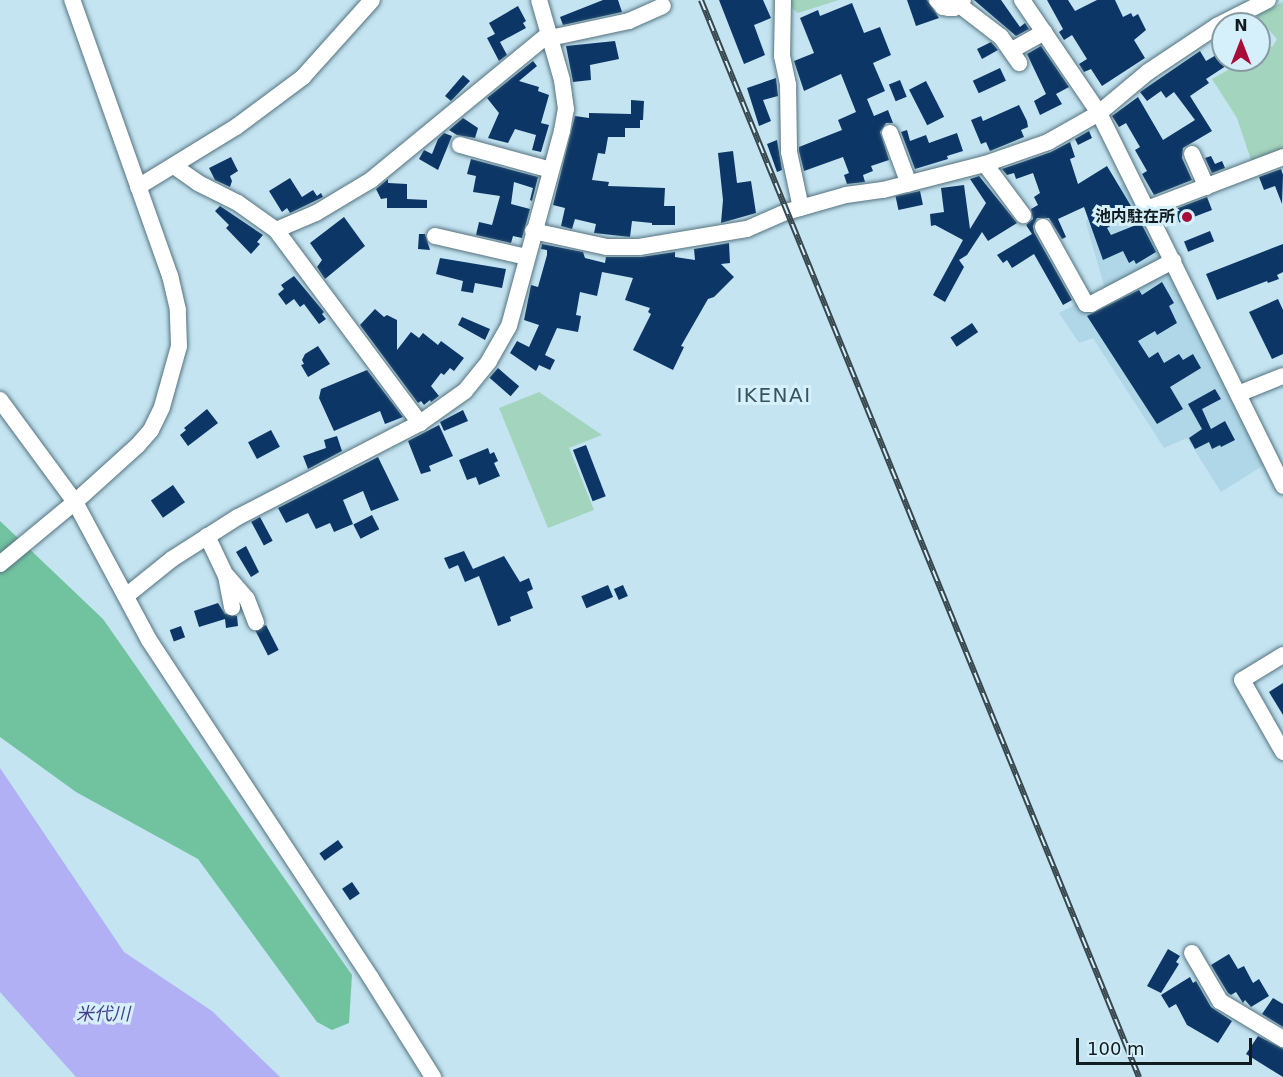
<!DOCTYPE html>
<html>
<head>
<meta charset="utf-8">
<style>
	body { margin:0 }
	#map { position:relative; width:1283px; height:1077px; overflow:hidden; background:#c4e4f2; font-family:"DejaVu Sans","Noto Sans JP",sans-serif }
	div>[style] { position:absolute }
	.built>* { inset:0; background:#afd7e8 }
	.green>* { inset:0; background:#a3d4bd }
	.forest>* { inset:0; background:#71c3a0 }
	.water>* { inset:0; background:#b1b0f4 }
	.building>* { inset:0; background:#0c3666; transform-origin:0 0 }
	.roads { filter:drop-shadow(0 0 2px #54727e) drop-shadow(0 0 2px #54727e) }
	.minor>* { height:16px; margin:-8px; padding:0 8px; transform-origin:8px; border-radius:8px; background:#fff }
	.rail>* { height:6px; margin-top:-3px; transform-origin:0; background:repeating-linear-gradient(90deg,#d6f0fb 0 11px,#37474d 0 22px); box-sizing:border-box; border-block:2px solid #37474d }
	.dots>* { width:16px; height:16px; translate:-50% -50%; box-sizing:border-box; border:3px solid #d6f0fb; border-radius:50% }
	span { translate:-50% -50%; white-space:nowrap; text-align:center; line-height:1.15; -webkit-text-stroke:6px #d6f0fb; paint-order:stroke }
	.poi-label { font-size:16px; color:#101c20; font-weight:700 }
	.right { translate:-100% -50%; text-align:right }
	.water-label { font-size:18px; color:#463d8b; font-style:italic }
	.quarter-label { font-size:20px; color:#36535e; letter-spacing:1.5px }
	.north { position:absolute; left:1211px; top:12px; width:60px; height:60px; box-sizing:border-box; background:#d6f0fb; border:2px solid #879ba3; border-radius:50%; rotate:0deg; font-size:16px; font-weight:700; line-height:24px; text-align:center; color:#101c20 }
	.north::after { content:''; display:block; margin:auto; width:21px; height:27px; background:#a60d39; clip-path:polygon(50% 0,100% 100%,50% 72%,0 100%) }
	.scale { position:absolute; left:1076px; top:1038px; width:176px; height:27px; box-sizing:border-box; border:3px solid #101c20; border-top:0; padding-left:8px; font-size:18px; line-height:21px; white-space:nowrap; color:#101c20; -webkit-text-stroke:4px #d6f0fb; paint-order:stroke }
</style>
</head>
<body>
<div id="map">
	<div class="built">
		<div style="clip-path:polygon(1125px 183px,1264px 465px,1221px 492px,1187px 438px,1164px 448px,1093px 338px,1079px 343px,1059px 313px,1105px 289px,1086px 223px,1092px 202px)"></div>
	</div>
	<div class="green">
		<div style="clip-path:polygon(790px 0,839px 0,798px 13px,793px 9px)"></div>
		<div style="clip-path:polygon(1283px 2px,1283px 152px,1252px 163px,1237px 118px,1212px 79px,1246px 60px,1259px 60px,1259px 53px,1273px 46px,1277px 39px,1256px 16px)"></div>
		<div style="clip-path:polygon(539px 392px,602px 435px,569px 448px,594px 510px,548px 528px,499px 408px)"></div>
	</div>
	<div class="forest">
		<div style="clip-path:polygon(0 521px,103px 619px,352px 975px,349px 1023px,332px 1030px,317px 1022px,198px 859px,76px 792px,0 737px)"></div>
	</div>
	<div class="water">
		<div style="clip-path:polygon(0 768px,124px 952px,212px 1011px,280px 1077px,76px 1077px,0 992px)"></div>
	</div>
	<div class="building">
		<div style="clip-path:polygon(603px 0,618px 0,622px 12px,563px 25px,560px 17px)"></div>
		<div style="clip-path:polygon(719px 0,763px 0,771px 18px,754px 25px,765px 55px,744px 64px)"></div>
		<div style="clip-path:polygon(907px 0,927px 0,939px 18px,916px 26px)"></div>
		<div style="clip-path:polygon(974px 0,1001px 0,1020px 27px,1025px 23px,1029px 29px,1016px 36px)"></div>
		<div style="clip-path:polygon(1047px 0,1068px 0,1075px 11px,1097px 0,1115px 0,1123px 17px,1131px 13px,1133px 17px,1138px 14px,1146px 30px,1134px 40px,1145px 58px,1102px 86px,1091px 69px,1084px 72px,1079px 64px,1087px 59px,1072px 35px,1064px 40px,1059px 32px,1063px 29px)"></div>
		<div style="clip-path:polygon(852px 3px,864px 33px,880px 27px,891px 55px,873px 63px,885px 91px,867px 99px,874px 116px,888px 110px,893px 123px,886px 123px,880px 132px,889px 160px,871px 166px,873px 171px,863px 175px,865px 182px,847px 184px,844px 175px,849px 173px,843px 157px,804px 171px,799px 151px,799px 147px,842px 130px,838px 120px,856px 112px,841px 74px,804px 91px,794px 61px,814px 53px,800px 18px,818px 10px,820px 16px)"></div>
		<div style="clip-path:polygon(518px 6px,526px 21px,523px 23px,526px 28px,500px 42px,507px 55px,499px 61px,487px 38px,495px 34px,489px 23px)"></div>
		<div style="clip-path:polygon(615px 41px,619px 59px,590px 65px,591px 80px,573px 82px,566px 46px)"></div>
		<div style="clip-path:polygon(991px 42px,998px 50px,982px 59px,977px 49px)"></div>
		<div style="clip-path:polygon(1041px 46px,1069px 87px,1056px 94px,1062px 104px,1040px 115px,1034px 101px,1046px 94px,1027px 54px)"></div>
		<div style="clip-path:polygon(1200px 51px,1206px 61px,1223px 51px,1223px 60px,1235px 60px,1206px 79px,1209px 83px,1190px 96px,1212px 131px,1183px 148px,1182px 158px,1192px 180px,1154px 195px,1142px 174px,1147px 171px,1135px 150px,1140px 147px,1126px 123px,1119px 127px,1112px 116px,1138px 97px,1163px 140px,1195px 120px,1174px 92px,1166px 98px,1161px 91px,1147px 101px,1140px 92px)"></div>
		<div style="clip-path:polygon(533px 61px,537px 66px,519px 81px,539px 87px,538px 91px,549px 95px,541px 123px,549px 125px,541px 152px,532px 150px,536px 135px,515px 129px,508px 143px,488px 138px,499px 113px,487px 98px)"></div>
		<div style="left:1000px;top:68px;width:14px;height:30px;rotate:65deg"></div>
		<div style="clip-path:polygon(463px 75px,470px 81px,451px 101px,445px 96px)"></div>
		<div style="clip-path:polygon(776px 78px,778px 96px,763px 100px,771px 121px,759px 126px,747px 88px)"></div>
		<div style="left:900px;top:80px;width:18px;height:12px;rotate:68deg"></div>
		<div style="left:926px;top:81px;width:40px;height:19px;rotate:63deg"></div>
		<div style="clip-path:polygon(631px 100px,644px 101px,643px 120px,640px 120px,640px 128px,625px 128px,625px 137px,608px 137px,605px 154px,598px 153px,592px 180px,609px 182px,608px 186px,665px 188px,664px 206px,675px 206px,675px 225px,652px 225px,652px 223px,632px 221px,630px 237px,594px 233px,596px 224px,575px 219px,572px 229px,561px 226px,565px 208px,553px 205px,575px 116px,589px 118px,589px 113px,631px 114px)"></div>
		<div style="clip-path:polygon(1019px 105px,1027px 121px,1028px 127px,1021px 130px,1024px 137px,990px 151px,986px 142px,981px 144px,971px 120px,981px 116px,983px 121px)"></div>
		<div style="clip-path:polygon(463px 118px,478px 128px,475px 138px,457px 135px,449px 130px)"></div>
		<div style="clip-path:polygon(907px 130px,910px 141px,926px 135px,929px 143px,957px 133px,963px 151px,947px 156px,948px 159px,915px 169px,901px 132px)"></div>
		<div style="clip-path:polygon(1089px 131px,1092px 138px,1078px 145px,1075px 139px)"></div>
		<div style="clip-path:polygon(444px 133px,452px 136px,438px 170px,419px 159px,424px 150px,432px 154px,438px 139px)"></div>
		<div style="clip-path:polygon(777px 140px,782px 170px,777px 172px,767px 144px)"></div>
		<div style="clip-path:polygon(1070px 142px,1075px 157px,1070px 159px,1078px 184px,1107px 166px,1134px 211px,1107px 228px,1111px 235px,1141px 223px,1156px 252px,1136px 264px,1134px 260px,1129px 263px,1123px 251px,1103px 260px,1084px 207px,1058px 219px,1066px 237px,1062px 239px,1049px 218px,1037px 218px,1033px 226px,1034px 232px,1072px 300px,1063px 305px,1034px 254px,1012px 268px,1007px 260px,1003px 263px,997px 255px,1032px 234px,1026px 225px,1033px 219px,1031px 209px,1038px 205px,1034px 197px,1040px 193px,1033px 173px,1016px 179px,1014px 173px,1007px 175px,1002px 169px,1051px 152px)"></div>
		<div style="clip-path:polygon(733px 151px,737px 183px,751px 181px,756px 213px,721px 223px,723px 200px,718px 153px)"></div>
		<div style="clip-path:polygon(1211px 156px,1215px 164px,1222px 161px,1225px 168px,1212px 173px,1205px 158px)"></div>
		<div style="clip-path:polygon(231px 157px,238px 171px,230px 176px,232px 181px,230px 187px,215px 180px,209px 168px)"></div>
		<div style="clip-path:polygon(471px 159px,538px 177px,532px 201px,530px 200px,533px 188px,514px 182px,511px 204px,530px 209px,522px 238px,513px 236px,511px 243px,476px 235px,479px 222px,492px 225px,500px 196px,473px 192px,476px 176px,467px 174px)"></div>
		<div style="clip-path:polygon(1281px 169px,1283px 175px,1282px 204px,1275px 186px,1264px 190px,1259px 177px)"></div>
		<div style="clip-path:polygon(979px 176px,1017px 223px,988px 241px,982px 232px,967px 255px,959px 260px,964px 267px,945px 302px,933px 295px,963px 240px,935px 225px,931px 226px,930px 214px,944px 212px,941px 188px,964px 185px,970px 229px,986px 203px,970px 179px)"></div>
		<div style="clip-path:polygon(290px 178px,302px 197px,313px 190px,317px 196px,321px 193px,323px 197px,290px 213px,287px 208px,282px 212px,269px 191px)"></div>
		<div style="clip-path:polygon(388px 179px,388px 183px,407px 184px,407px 199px,427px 200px,427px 208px,387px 208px,387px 198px,381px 199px,376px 189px)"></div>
		<div style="left:920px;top:191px;width:14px;height:25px;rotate:78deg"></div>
		<div style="left:1207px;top:197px;width:14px;height:35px;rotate:69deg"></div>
		<div style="clip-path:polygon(220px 206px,263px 235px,257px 242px,260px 244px,251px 254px,226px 228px,229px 225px,215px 211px)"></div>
		<div style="clip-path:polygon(344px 217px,365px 246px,325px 279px,317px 267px,322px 260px,310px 243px)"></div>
		<div style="left:1210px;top:231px;width:11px;height:28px;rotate:68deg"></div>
		<div style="clip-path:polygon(419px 234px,425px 234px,430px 250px,418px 249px)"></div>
		<div style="clip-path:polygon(729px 243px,730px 263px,721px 264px,734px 277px,714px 297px,708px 299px,681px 346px,684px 347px,673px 370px,633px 350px,651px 314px,648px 312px,650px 308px,625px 300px,633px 278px,602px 272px,597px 296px,580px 292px,576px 315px,581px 316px,578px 332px,557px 328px,545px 355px,555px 360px,550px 370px,539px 365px,536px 371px,510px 353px,517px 341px,529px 347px,539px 325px,524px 320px,531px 285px,538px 287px,547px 255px,547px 250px,541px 249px,542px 244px,583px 252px,585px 258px,605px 263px,606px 257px,641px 257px,675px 252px,675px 257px,695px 260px,694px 249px)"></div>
		<div style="clip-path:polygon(1283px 244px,1283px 272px,1277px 275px,1279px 279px,1268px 283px,1267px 281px,1217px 300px,1206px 274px)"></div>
		<div style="clip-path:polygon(440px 258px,506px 269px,502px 288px,475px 283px,473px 293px,461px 291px,463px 281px,436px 274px)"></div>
		<div style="clip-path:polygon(294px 276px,324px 312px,322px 314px,326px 319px,319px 324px,304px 304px,300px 307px,294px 299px,286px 305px,278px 294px,284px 289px,281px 285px)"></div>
		<div style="clip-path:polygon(1162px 282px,1174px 303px,1169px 306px,1177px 323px,1157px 335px,1155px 331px,1138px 341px,1149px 358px,1158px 352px,1164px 363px,1179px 354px,1183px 360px,1193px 354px,1201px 368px,1170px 387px,1183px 409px,1157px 424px,1087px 316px,1139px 290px,1142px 295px)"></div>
		<div style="clip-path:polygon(1278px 299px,1283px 310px,1283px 354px,1272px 359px,1249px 312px)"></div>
		<div style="clip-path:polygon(375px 309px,384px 317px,387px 315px,397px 320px,397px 350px,411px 332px,419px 338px,423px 333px,438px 345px,441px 341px,464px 358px,454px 371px,450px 368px,444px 375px,441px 373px,431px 386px,439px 396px,431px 402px,430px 400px,424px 405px,421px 401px,418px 403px,360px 325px)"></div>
		<div style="clip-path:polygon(462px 317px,490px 329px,485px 340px,458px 325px)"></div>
		<div style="left:972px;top:323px;width:11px;height:26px;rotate:56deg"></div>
		<div style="clip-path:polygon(318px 346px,330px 364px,308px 377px,301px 365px,304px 364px,302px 360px,305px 354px)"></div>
		<div style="left:498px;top:368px;width:28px;height:13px;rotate:41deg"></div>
		<div style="clip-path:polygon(367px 370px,403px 417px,385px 424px,380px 411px,334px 431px,319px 398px,321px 389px)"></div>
		<div style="clip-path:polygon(1215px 389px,1221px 399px,1202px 409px,1211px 429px,1225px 421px,1235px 440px,1221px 447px,1216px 438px,1220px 445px,1212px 449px,1209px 442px,1195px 449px,1189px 438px,1202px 429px,1188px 404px)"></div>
		<div style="clip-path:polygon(207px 409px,218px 423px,188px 446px,180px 435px,186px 430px,184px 428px)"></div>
		<div style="clip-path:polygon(463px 410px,468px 421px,444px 431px,440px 422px)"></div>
		<div style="clip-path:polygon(439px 425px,453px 456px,429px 466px,431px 471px,421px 474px,408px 441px)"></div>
		<div style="left:271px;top:430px;width:19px;height:26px;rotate:62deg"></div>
		<div style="clip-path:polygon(337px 436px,342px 451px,308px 469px,303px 456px,326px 448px,324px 440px)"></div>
		<div style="left:586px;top:445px;width:55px;height:14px;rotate:69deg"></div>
		<div style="clip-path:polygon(488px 448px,490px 454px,494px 452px,498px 461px,494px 463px,500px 476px,479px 485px,476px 477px,467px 480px,459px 460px)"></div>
		<div style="clip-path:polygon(378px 457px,399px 500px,371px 511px,363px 491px,343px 500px,353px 524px,334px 532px,330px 523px,316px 529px,308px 513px,286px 523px,278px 508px)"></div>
		<div style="left:173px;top:485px;width:21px;height:27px;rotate:55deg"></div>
		<div style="left:372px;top:515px;width:16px;height:21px;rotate:63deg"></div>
		<div style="left:260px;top:517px;width:27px;height:10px;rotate:62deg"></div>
		<div style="clip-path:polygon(246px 546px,259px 572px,251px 577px,236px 552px)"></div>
		<div style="clip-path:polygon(464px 551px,473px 569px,504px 556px,520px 582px,529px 578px,533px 589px,527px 592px,533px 608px,510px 617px,511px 621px,498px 626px,479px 576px,465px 582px,458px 565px,449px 569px,444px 558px)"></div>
		<div style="left:608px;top:585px;width:13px;height:29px;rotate:67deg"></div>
		<div style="left:623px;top:585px;width:12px;height:10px;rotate:66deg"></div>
		<div style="clip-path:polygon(218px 603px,225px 614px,237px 616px,238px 626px,226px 628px,225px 619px,199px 627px,194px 611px)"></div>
		<div style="left:266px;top:625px;width:28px;height:12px;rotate:63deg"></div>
		<div style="left:181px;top:626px;width:12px;height:12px;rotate:70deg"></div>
		<div style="clip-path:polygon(1283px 683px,1283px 715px,1269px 692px)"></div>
		<div style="left:338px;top:840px;width:9px;height:23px;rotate:54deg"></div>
		<div style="left:352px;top:882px;width:14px;height:12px;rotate:56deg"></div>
		<div style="clip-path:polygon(1168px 949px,1180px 956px,1176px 962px,1179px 964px,1161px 993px,1147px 986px)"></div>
		<div style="clip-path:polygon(1229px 954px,1238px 969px,1244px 966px,1253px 983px,1259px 979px,1269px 996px,1251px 1007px,1245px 1000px,1243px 1003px,1236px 992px,1231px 995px,1228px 993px,1211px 965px)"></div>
		<div style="clip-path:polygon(1190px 977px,1193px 983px,1196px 981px,1211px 1007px,1232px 1021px,1218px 1043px,1187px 1025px,1176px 1004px,1169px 1008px,1161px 995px)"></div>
		<div style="clip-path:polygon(1273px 998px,1283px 1004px,1283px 1027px,1262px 1014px)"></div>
		<div style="clip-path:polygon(1258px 1036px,1283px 1049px,1283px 1077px,1246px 1054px)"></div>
	</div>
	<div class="roads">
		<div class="minor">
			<div style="left:783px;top:0;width:56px;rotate:91deg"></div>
			<div style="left:782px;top:56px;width:30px;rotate:78deg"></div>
			<div style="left:788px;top:85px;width:67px;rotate:89.1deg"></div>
			<div style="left:789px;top:152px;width:57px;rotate:77.9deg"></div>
			<div style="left:937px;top:0;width:9px;rotate:49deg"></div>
			<div style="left:943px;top:7px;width:6px;rotate:9deg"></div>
			<div style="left:949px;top:8px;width:5px"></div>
			<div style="left:954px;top:8px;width:12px;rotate:-42deg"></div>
			<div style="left:1022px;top:0;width:137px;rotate:55.7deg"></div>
			<div style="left:1099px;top:113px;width:416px;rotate:63.7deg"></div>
			<div style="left:958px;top:4px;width:54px;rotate:37.5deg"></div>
			<div style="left:1001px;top:37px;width:32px;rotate:55deg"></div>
			<div style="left:550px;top:38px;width:81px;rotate:-12.1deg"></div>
			<div style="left:629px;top:21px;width:37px;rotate:-24deg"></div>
			<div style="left:1012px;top:50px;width:37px;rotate:-29deg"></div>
			<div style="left:890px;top:133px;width:54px;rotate:69.6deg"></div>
			<div style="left:460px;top:145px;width:94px;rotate:15.4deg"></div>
			<div style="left:1192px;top:154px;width:36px;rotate:66deg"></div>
			<div style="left:985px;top:164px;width:64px;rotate:53.3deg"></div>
			<div style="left:174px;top:166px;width:29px;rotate:35deg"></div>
			<div style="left:198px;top:183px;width:45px;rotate:26.6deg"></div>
			<div style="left:238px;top:203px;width:47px;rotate:35.4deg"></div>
			<div style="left:276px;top:230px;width:241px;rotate:53.3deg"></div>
			<div style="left:138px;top:187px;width:115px;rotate:-31.5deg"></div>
			<div style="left:236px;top:127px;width:84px;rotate:-36.7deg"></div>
			<div style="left:303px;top:77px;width:103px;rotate:-48.1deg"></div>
			<div style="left:1147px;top:209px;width:146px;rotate:-20.9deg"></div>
			<div style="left:1043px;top:227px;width:88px;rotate:60.8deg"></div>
			<div style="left:1086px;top:304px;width:5px"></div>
			<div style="left:1091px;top:304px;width:93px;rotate:-27.7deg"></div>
			<div style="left:276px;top:230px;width:43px;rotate:-23deg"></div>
			<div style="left:316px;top:213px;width:64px;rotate:-31deg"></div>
			<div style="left:371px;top:180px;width:230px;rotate:-39.4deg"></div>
			<div style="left:533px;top:231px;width:76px;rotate:12.2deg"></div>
			<div style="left:607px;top:247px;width:32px"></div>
			<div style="left:639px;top:247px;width:109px;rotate:-9.5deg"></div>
			<div style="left:747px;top:229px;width:43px;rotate:-23.6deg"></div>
			<div style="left:786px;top:212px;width:62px;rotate:-15.8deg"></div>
			<div style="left:846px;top:195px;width:37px;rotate:-8deg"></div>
			<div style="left:883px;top:190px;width:105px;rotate:-14.3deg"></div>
			<div style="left:985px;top:164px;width:67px;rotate:-19.2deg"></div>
			<div style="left:1048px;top:142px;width:59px;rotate:-29.6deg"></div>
			<div style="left:1099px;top:113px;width:64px;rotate:-39.9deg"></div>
			<div style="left:1148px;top:72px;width:83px;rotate:-33.7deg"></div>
			<div style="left:1217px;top:26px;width:57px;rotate:-27deg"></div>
			<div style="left:435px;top:236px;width:94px;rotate:12.9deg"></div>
			<div style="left:1238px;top:394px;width:48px;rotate:-21.8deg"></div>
			<div style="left:0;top:400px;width:127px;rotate:53.7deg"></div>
			<div style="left:75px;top:502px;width:157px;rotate:61.8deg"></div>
			<div style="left:149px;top:640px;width:404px;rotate:56.7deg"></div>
			<div style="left:371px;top:978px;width:117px;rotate:57.9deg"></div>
			<div style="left:207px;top:536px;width:44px;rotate:64.6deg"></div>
			<div style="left:226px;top:576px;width:32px;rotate:79deg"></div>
			<div style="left:0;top:564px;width:97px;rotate:-39.6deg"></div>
			<div style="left:75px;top:502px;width:85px;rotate:-42.1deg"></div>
			<div style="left:138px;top:445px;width:20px;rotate:-49deg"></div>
			<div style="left:151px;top:430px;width:25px;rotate:-64deg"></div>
			<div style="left:162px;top:407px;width:63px;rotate:-74.4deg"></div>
			<div style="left:179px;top:346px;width:36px;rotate:-92deg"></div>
			<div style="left:178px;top:310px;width:35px;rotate:-103deg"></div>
			<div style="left:170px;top:276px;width:293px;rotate:-109.5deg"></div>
			<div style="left:227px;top:576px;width:30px;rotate:49deg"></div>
			<div style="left:247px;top:599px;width:25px;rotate:69deg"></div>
			<div style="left:126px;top:596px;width:59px;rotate:-38.8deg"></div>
			<div style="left:172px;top:559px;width:78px;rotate:-32.5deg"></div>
			<div style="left:238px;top:517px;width:205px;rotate:-27.3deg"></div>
			<div style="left:420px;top:423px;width:55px;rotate:-35.4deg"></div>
			<div style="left:465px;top:391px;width:38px;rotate:-51deg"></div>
			<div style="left:489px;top:361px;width:40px;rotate:-60.3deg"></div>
			<div style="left:509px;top:326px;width:202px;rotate:-74.8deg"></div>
			<div style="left:562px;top:131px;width:22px;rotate:-80deg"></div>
			<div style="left:566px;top:109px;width:29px;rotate:-98deg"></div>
			<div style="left:562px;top:80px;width:83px;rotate:-106deg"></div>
			<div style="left:1283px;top:655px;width:48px;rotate:148.6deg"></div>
			<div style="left:1242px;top:680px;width:83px;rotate:60.3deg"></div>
			<div style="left:1192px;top:953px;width:56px;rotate:59.7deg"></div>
			<div style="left:1220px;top:1001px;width:74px;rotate:31.1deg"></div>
		</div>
	</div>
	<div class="rail">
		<div style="left:701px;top:0;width:1163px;rotate:67.87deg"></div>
	</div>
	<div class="dots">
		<div style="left:1187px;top:217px;background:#a60d39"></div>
	</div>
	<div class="poi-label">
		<span class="right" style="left:1175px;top:217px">池内駐在所</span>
	</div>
	<div class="water-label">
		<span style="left:103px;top:1014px">米代川</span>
	</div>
	<div class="quarter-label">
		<span style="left:774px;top:395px">IKENAI</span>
	</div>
	<div class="north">N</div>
	<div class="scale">100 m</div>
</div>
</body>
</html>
